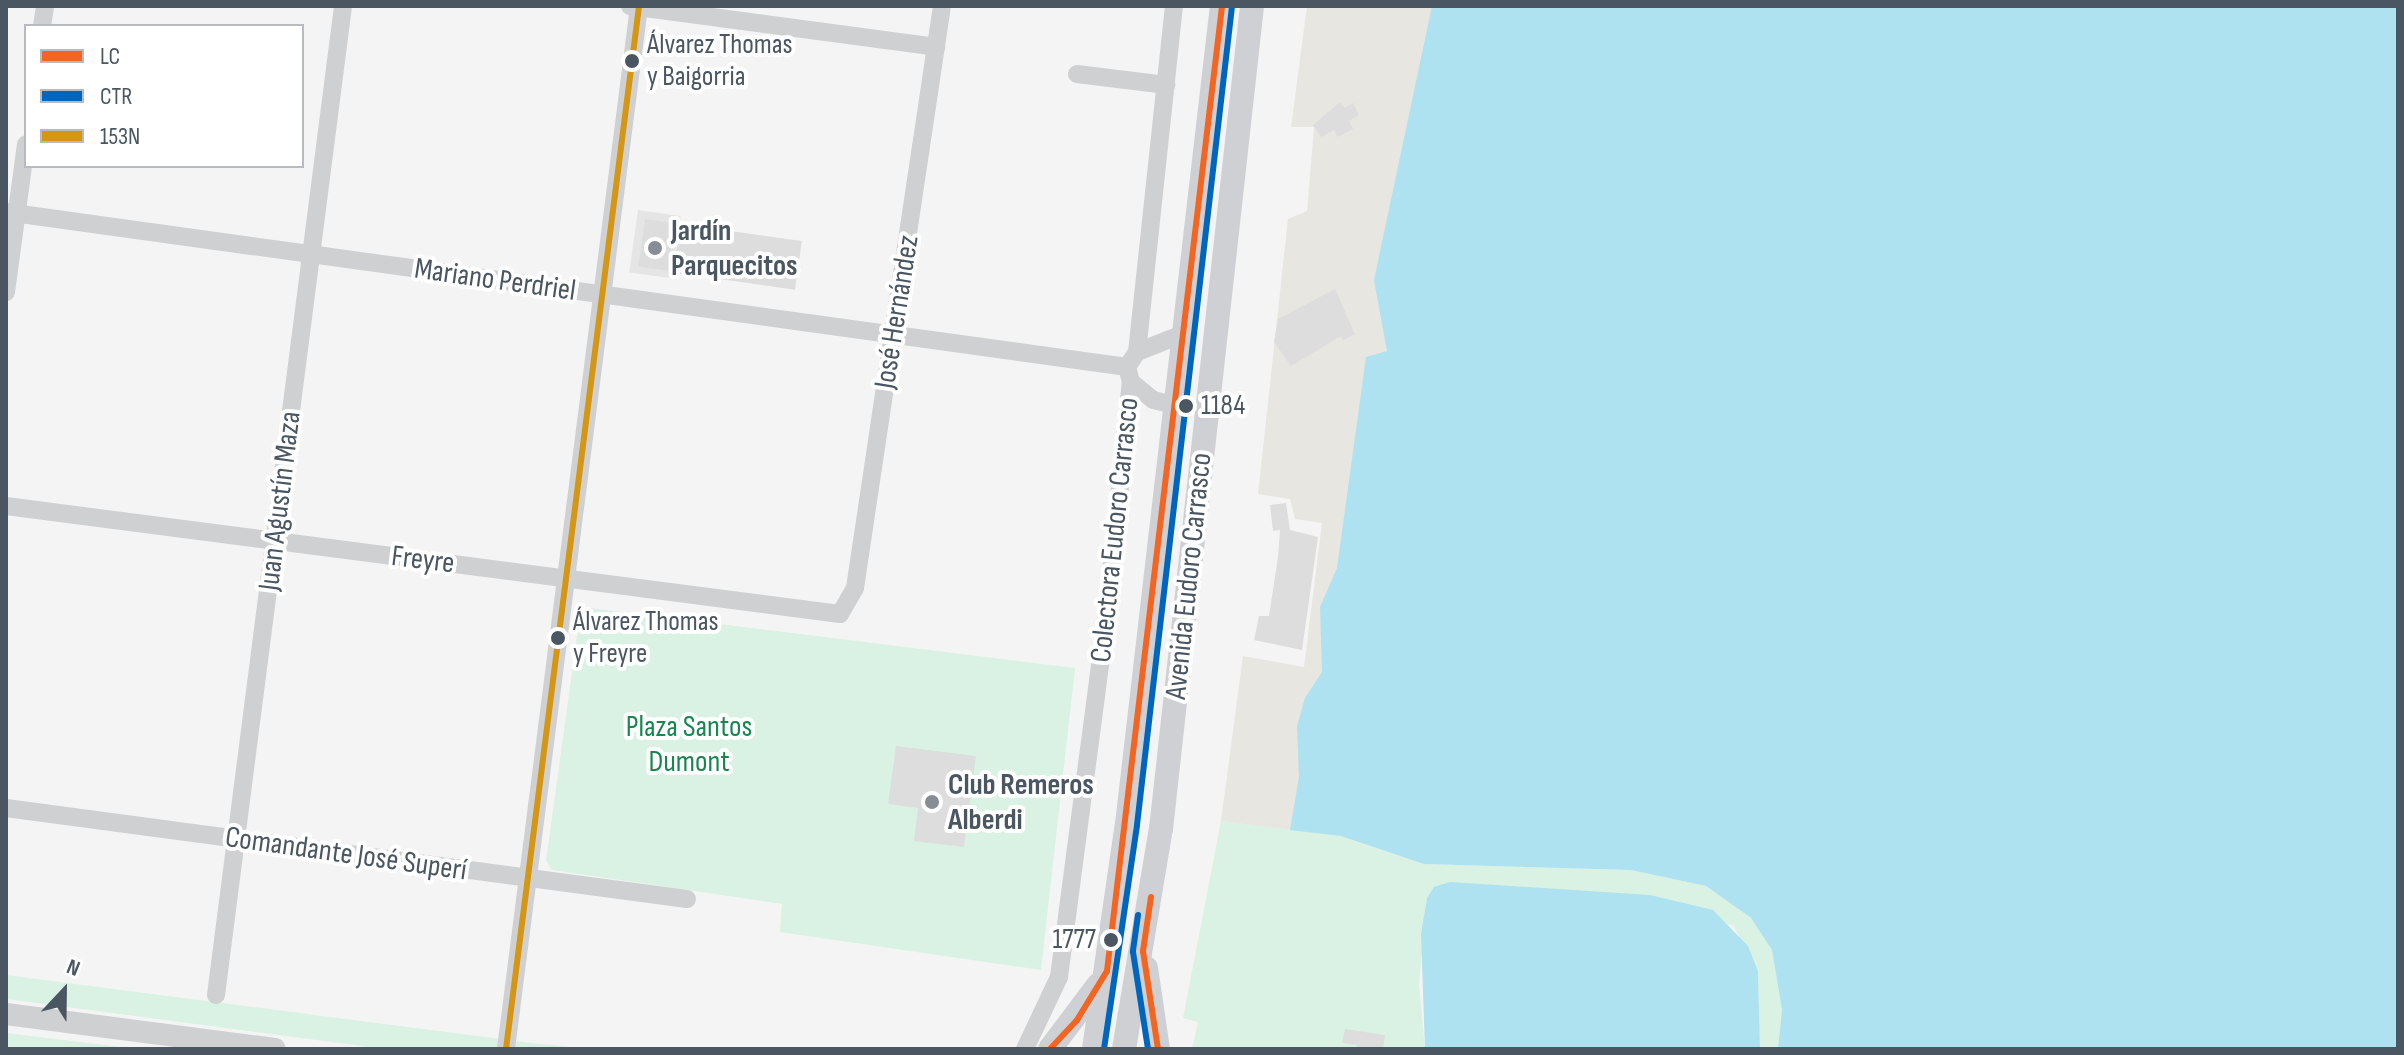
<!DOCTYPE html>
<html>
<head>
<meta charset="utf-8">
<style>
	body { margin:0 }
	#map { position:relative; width:2404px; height:1055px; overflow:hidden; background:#f4f4f4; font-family:"Sofia Sans Condensed",sans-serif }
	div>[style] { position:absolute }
	.education>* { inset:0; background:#e6e5e6; transform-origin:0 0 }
	.green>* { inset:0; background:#d9f2e3 }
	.sand>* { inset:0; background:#e7e6e1 }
	.water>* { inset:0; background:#aee2f0 }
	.building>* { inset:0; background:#ddddde; transform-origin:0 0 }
	.minor>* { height:18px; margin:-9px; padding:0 9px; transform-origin:9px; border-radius:9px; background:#ced0d2 }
	.tertiary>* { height:22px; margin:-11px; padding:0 11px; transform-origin:11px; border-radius:11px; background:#ced0d2 }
	.secondary>* { height:24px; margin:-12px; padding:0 12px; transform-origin:12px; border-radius:12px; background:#ced0d4 }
	.bus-1>* { height:6px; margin:-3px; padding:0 3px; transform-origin:3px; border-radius:3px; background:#f26522 }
	.bus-2>* { height:6px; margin:-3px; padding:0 3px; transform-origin:3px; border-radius:3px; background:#0065bd }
	.bus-3>* { height:6px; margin:-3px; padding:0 3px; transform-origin:3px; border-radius:3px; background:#d49613 }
	.dots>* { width:22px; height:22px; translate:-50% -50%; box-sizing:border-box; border:4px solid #fff; border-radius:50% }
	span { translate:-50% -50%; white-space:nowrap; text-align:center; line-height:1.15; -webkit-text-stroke:8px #fff; paint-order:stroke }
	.bus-label { font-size:28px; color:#4a5661 }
	.left { translate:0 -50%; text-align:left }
	.right { translate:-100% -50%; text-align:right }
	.poi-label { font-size:30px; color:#4a5661; font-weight:700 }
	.street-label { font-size:30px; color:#4a5661 }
	.park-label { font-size:30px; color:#17864f }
	.frame { position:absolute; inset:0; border:8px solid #4a5661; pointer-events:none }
	.legend { position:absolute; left:24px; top:24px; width:280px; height:144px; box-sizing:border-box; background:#fff; border:2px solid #b7bbc0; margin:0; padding:10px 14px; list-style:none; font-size:24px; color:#4a5661 }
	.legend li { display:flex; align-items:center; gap:16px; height:40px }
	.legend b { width:40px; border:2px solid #b7bbc0 }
	.north { position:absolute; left:24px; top:951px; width:80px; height:80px; -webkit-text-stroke:6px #fff; paint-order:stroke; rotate:22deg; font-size:22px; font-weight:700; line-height:32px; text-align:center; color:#4a5661 }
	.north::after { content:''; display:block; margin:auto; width:28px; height:36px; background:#4a5661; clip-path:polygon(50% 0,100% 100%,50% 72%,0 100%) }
</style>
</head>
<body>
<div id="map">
	<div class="education">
		<div style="left:638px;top:210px;width:43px;height:63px;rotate:8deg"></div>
	</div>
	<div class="green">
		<div style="clip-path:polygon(581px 607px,1075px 668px,1041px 970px,780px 932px,782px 904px,552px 870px,546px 861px)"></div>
		<div style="clip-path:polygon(1221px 821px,1341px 836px,1424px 864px,1631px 870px,1706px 886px,1751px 918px,1772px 949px,1782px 1010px,1778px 1049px,1760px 1049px,1758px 971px,1733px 925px,1427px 898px,1419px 985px,1425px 1049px,1192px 1049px,1198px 1022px,1183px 1018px)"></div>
		<div style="clip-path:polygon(6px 975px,531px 1043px,592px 1049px,385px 1049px,6px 999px)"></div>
		<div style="clip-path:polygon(6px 1033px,137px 1049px,18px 1049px,6px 1047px)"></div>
	</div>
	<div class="sand">
		<div style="clip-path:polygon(1307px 6px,1523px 6px,1424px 864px,1341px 836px,1221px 821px,1243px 656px,1304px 667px,1322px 523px,1295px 519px,1290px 499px,1258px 494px,1288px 219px,1307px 211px,1314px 127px,1291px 127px)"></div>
	</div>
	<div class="water">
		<div style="clip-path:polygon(1432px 6px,2398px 6px,2398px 1049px,1778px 1049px,1782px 1010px,1772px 950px,1751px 918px,1706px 886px,1631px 870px,1424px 864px,1341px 836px,1290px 830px,1299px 777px,1297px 726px,1305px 698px,1322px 672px,1320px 607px,1337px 568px,1366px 357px,1387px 351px,1374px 280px)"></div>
		<div style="clip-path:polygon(1450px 882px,1650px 895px,1713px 910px,1748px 946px,1758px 971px,1760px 1049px,1425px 1049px,1421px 934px,1427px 898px,1434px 887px)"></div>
	</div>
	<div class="building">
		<div style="clip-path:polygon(1340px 102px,1344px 108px,1353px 103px,1359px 115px,1349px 121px,1353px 129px,1338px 137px,1334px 130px,1321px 137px,1313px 125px)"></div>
		<div style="left:645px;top:219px;width:30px;height:48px;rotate:8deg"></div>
		<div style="left:680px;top:224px;width:123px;height:49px;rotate:8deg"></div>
		<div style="clip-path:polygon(1335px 289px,1355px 334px,1343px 340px,1341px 336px,1291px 366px,1274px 342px,1278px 319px)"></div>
		<div style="clip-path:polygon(1286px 503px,1290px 530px,1318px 537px,1302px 650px,1254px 640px,1259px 616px,1269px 616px,1278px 557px,1280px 530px,1273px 531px,1270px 505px)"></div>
		<div style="clip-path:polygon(896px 746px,976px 756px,964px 847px,914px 841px,918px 808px,888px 804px)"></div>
		<div style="clip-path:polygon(1345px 1029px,1385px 1035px,1383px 1049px,1356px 1049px,1357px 1045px,1342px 1043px)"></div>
	</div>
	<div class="minor">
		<div style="left:630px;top:6px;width:309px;rotate:7.6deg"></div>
		<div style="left:42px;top:26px;width:20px;rotate:-81deg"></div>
		<div style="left:1077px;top:74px;width:90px;rotate:7deg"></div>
		<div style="left:6px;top:212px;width:1132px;rotate:7.87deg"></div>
		<div style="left:6px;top:292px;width:149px;rotate:-82.3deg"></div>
		<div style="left:1137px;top:352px;width:49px;rotate:-21.4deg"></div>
		<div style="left:1131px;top:382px;width:28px;rotate:39deg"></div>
		<div style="left:1153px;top:400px;width:22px;rotate:13deg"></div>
		<div style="left:6px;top:506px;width:841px;rotate:7.38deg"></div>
		<div style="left:840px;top:614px;width:30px;rotate:-60deg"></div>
		<div style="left:855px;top:588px;width:588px;rotate:-81.5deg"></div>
		<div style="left:6px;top:808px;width:687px;rotate:7.61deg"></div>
		<div style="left:216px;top:995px;width:997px;rotate:-82.68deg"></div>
		<div style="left:506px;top:1049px;width:1051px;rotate:-82.73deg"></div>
		<div style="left:1025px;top:1049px;width:80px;rotate:-64.7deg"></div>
		<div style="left:1059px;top:977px;width:377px;rotate:-82.5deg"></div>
		<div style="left:1108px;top:603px;width:222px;rotate:-84.1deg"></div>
		<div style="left:1131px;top:382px;width:16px;rotate:-105deg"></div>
		<div style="left:1127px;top:367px;width:18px;rotate:-56deg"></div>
		<div style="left:1137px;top:352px;width:348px;rotate:-83.9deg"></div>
	</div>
	<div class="tertiary">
		<div style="left:6px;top:1014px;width:271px;rotate:7.4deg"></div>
	</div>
	<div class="secondary">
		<div style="left:1146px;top:968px;width:82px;rotate:81.6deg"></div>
		<div style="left:1050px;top:1049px;width:81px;rotate:-53deg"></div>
		<div style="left:1094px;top:1049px;width:227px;rotate:-81.7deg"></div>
		<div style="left:1127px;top:824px;width:823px;rotate:-83.38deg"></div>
		<div style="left:1124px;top:1049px;width:223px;rotate:-80.5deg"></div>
		<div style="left:1161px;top:829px;width:828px;rotate:-83.69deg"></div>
	</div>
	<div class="bus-1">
		<div style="left:1151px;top:897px;width:55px;rotate:98.4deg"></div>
		<div style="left:1143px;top:951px;width:99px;rotate:81.3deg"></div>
		<div style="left:1050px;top:1049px;width:40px;rotate:-47deg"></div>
		<div style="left:1077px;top:1020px;width:57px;rotate:-58.5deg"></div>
		<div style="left:1107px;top:971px;width:972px;rotate:-83.2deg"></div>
	</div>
	<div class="bus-2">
		<div style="left:1138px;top:915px;width:37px;rotate:98deg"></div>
		<div style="left:1133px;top:952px;width:98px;rotate:81.2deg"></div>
		<div style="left:1104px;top:1049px;width:226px;rotate:-81.6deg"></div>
		<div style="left:1137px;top:825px;width:823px;rotate:-83.38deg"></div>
	</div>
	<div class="bus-3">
		<div style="left:506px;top:1049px;width:1051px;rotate:-82.73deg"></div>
	</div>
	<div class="dots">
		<div style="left:632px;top:61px;background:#4a5661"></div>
		<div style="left:655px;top:248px;background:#868d94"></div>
		<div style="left:1186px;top:406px;background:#4a5661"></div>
		<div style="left:558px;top:638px;background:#4a5661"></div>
		<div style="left:932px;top:802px;background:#868d94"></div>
		<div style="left:1111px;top:940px;background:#4a5661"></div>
	</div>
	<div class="bus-label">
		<span class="left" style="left:647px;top:61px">Álvarez Thomas<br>y Baigorria</span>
		<span class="left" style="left:1201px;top:406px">1184</span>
		<span class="left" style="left:573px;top:638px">Álvarez Thomas<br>y Freyre</span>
		<span class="right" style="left:1096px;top:940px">1777</span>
	</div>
	<div class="poi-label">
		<span class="left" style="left:671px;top:248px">Jardín<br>Parquecitos</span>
		<span class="left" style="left:948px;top:802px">Club Remeros<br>Alberdi</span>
	</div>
	<div class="street-label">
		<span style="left:495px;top:280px;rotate:8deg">Mariano Perdriel</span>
		<span style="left:897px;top:312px;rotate:-81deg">José Hernández</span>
		<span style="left:280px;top:501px;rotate:-83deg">Juan Agustín Maza</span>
		<span style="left:1115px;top:530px;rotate:-84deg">Colectora Eudoro Carrasco</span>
		<span style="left:423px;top:560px;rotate:7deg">Freyre</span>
		<span style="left:1189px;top:576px;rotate:-84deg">Avenida Eudoro Carrasco</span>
		<span style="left:346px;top:854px;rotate:8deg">Comandante José Superí</span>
	</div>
	<div class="park-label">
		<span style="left:689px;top:744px">Plaza Santos<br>Dumont</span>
	</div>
	<div class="frame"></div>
	<ul class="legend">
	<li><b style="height:10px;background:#f26522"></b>LC</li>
	<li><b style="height:10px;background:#0065bd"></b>CTR</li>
	<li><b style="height:10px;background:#d49613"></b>153N</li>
	</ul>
	<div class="north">N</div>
</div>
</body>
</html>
